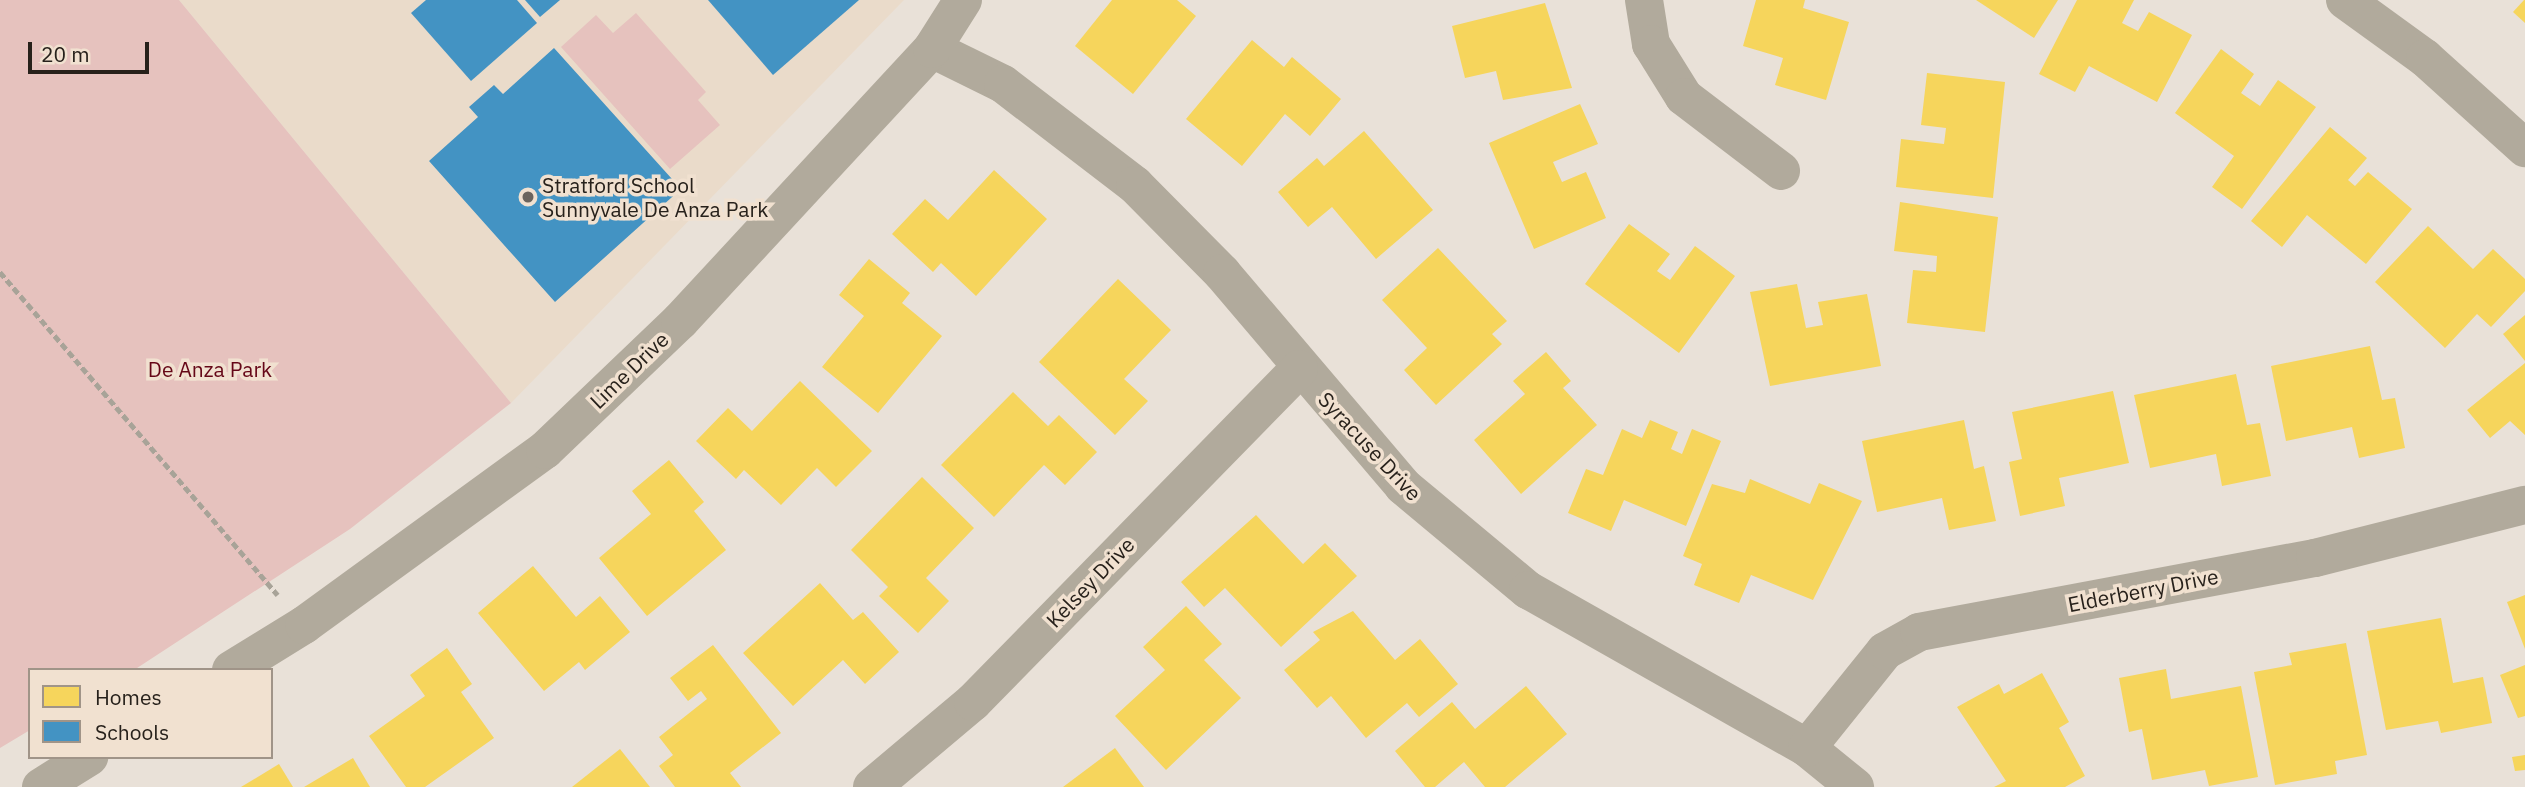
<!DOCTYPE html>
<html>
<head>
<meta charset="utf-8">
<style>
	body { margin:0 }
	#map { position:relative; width:2525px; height:787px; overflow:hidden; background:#e9e1d8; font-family:"IBM Plex Sans",sans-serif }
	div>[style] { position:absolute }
	.built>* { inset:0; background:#eadbca }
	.green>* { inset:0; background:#e6c2be }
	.homes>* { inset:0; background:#f6d55c }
	.schools>* { inset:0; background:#4393c3 }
	.path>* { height:4.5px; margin-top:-2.25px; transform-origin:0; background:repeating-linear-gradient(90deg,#a8a398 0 7px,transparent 0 10.5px) }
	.minor>* { height:38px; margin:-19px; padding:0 19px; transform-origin:19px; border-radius:19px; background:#b1aa9c }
	.dots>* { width:19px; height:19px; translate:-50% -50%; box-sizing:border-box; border:4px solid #f1e1d0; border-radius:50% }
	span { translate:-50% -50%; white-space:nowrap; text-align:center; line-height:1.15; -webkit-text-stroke:7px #f1e1d0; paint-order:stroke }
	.poi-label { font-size:21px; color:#27211b }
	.left { translate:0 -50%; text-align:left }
	.park-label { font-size:21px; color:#650717 }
	.street-label { font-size:21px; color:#27211b }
	.legend { position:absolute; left:28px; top:668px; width:245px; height:91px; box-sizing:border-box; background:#f1e1d0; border:2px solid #a09488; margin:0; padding:9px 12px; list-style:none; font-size:21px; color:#27211b }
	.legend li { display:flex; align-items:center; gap:14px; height:35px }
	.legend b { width:35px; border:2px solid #a09488 }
	.scale { position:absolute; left:28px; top:42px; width:121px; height:32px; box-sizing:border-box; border:4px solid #27211b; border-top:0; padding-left:9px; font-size:21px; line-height:24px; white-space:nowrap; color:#27211b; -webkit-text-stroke:5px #f1e1d0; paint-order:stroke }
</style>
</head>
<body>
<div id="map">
	<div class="built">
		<div style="clip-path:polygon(179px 0,904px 0,511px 403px)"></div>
	</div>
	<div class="green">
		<div style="clip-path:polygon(0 0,179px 0,511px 403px,350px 529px,134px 670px,30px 670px,30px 730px,0 748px)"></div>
		<div style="clip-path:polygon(636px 13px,706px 92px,698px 100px,720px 125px,670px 169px,561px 47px,596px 15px,613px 33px)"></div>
	</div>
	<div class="homes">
		<div style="clip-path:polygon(1112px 0,1177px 0,1196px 16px,1133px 94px,1075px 46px)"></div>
		<div style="clip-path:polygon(1756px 0,1805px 0,1803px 8px,1849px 22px,1826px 100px,1775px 85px,1783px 58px,1743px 46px)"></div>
		<div style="clip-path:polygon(1976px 0,2058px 0,2034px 38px)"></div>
		<div style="clip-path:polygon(2077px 0,2134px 0,2122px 23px,2138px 31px,2149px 12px,2192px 35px,2157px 102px,2089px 66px,2075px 92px,2039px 74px)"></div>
		<div style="clip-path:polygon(2524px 0,2525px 0,2525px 23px,2513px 12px)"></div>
		<div style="clip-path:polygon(1545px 3px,1572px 88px,1503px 100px,1496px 71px,1465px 78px,1452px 26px)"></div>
		<div style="clip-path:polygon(1252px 40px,1284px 67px,1292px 57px,1341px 99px,1310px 136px,1285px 114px,1242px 166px,1186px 119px)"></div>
		<div style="clip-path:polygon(2221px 49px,2254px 74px,2241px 93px,2260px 106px,2278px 80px,2316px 107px,2242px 209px,2212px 187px,2234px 156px,2175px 113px)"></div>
		<div style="clip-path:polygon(1927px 73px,2005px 82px,1993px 198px,1896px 187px,1901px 139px,1944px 144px,1946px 128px,1921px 125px)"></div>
		<div style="clip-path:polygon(1580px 104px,1598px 144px,1553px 162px,1562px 182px,1586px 172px,1606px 218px,1534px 249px,1489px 143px)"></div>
		<div style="clip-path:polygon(2330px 127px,2367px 158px,2348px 180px,2355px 186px,2368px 172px,2412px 209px,2366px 264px,2307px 215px,2282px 247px,2251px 221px)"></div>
		<div style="clip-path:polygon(1364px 131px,1433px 210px,1376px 259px,1332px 207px,1308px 227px,1278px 192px,1317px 158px,1324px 166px)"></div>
		<div style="clip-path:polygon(994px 170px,1047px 219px,976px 296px,941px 263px,933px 272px,892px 234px,925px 199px,948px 220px)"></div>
		<div style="clip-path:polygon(1900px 202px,1998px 217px,1985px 332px,1907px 323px,1913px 270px,1936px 272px,1937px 256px,1894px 251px)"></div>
		<div style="clip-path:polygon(1629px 224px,1670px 254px,1657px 271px,1670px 280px,1695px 246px,1735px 276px,1679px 353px,1585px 284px)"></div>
		<div style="clip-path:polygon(2428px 226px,2473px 269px,2493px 249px,2525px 279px,2525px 291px,2491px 327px,2477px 314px,2445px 348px,2375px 282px)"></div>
		<div style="clip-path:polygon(1438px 248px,1507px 321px,1492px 334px,1502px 344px,1436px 405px,1404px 370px,1427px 348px,1382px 300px)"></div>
		<div style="clip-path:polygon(869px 259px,910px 293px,902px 303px,942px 336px,878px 413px,822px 367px,864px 316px,839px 295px)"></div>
		<div style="clip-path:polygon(1118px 279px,1171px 330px,1124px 379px,1148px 401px,1115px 435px,1039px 362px)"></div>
		<div style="clip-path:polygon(1797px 284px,1806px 328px,1823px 325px,1818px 302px,1867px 294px,1881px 366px,1770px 386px,1750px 292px)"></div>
		<div style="clip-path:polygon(2525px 315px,2525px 361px,2503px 334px)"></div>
		<div style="clip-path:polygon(2370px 346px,2382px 400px,2395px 398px,2405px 448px,2359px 458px,2352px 427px,2286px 441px,2271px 366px)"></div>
		<div style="clip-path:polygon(1546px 352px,1571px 381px,1563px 388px,1597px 425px,1521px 494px,1474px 440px,1525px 394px,1513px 381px)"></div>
		<div style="clip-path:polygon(2525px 363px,2525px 435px,2510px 421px,2490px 438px,2467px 410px)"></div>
		<div style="clip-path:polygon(2236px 374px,2247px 425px,2260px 423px,2271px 476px,2222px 486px,2216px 454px,2150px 468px,2134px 395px)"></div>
		<div style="clip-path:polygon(800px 381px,872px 451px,836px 487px,817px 468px,781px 505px,744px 470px,736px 479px,696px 441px,728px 408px,752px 431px)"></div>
		<div style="clip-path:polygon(2113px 391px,2129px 463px,2059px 478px,2065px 506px,2020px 516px,2009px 462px,2022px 459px,2012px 412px)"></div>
		<div style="clip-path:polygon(1013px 392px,1048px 426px,1059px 415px,1097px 452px,1065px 485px,1044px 465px,994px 517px,941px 465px)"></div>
		<div style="clip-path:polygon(1650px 420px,1678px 432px,1671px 449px,1682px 454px,1692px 429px,1721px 441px,1686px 526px,1624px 500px,1611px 531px,1568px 513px,1586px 469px,1603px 475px,1622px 429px,1642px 438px)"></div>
		<div style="clip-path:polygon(1964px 420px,1974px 469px,1984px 466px,1996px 521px,1949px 530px,1942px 498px,1877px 512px,1862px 441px)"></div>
		<div style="clip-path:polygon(669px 460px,704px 502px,694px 511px,726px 550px,647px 616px,599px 558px,651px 514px,632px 491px)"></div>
		<div style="clip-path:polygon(922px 477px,974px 528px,926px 578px,949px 601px,918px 633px,879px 596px,888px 587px,851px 550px)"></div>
		<div style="clip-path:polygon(1750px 479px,1810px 504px,1819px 483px,1862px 501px,1813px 600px,1751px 575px,1739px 603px,1694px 585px,1702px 564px,1683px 556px,1712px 484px,1745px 493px)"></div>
		<div style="clip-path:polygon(1256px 515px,1303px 564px,1325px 543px,1357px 576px,1281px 647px,1225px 588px,1204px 607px,1181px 582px)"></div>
		<div style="clip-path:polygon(533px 566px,576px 617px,600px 596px,630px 632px,585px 670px,579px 662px,544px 691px,478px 613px)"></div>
		<div style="clip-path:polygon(820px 583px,853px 620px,863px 612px,899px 652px,865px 684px,843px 660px,793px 706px,743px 653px)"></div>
		<div style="clip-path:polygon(2525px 595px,2525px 649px,2507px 602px)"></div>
		<div style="clip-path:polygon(1186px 606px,1222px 644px,1204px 660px,1241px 698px,1166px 770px,1115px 716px,1165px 670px,1143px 647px)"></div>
		<div style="clip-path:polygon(1353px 611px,1395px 660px,1420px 639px,1458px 684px,1419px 717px,1407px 703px,1366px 738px,1331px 696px,1317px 708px,1284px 670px,1320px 640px,1313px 632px)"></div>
		<div style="clip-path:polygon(2441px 618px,2453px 683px,2483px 677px,2492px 723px,2441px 733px,2438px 721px,2386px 730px,2367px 631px)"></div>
		<div style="clip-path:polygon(2346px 643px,2367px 755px,2335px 761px,2337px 774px,2275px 785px,2254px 672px,2292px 665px,2289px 653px)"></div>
		<div style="clip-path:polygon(713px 645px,781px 733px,730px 773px,741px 787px,675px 787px,659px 766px,673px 755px,659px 737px,707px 699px,701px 691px,688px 701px,670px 678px)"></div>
		<div style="clip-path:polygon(447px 648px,472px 684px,461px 692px,494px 738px,425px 787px,406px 787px,369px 736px,425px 696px,410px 675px)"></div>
		<div style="clip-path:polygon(2525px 665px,2525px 716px,2518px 718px,2500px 675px)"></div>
		<div style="clip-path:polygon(2166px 669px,2171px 699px,2241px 686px,2258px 777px,2209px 786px,2205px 770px,2152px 780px,2142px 729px,2129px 732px,2119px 678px)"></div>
		<div style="clip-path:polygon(2042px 673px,2069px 722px,2059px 728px,2085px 776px,2065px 787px,1994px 787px,2006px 781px,1957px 707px,1999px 684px,2004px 694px)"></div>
		<div style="clip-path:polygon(1526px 686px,1567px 734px,1505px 787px,1485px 787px,1464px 762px,1435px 787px,1425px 787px,1395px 751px,1452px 702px,1475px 729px)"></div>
		<div style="clip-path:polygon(1115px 748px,1144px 787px,1063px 787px)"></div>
		<div style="clip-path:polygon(620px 749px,650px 787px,572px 787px)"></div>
		<div style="clip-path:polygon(2525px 755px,2525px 770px,2515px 771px,2512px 757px)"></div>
		<div style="clip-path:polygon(353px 758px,370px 787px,304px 787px)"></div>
		<div style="clip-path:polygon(279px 764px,293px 787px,241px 787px)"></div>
	</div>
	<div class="schools">
		<div style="clip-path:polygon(426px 0,517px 0,537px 23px,471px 81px,411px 13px)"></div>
		<div style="clip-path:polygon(525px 0,560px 0,540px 17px)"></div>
		<div style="clip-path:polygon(708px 0,859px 0,773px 75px)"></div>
		<div style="clip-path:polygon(554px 48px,681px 189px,555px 302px,429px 161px,478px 117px,469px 107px,494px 85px,503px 94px)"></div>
	</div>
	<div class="path">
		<div style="left:0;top:272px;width:426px;rotate:49.3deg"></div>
	</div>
	<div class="minor">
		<div style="left:1644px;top:0;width:45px;rotate:81deg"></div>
		<div style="left:1651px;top:44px;width:62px;rotate:58.1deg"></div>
		<div style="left:1684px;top:97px;width:122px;rotate:37.3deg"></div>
		<div style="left:2345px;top:0;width:99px;rotate:35.9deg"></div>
		<div style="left:2425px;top:58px;width:135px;rotate:42deg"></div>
		<div style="left:932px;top:49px;width:79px;rotate:26.2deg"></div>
		<div style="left:1003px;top:84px;width:166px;rotate:37.4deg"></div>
		<div style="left:1135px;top:185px;width:124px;rotate:45.3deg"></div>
		<div style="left:1222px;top:273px;width:280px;rotate:49.6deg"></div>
		<div style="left:1403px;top:486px;width:163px;rotate:39.8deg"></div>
		<div style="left:1528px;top:590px;width:321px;rotate:29.5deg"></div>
		<div style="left:1807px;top:748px;width:62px;rotate:39.1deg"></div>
		<div style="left:231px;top:670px;width:86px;rotate:-31.7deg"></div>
		<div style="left:304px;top:625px;width:298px;rotate:-36deg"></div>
		<div style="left:545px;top:450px;width:187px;rotate:-43.7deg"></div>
		<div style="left:680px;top:321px;width:371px;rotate:-47.2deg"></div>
		<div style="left:932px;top:49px;width:58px;rotate:-57.7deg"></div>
		<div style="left:1807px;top:748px;width:124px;rotate:-51.2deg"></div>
		<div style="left:1885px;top:651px;width:39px;rotate:-29deg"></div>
		<div style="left:1919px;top:632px;width:403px;rotate:-10.6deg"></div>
		<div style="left:2315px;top:558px;width:217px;rotate:-14.2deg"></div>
		<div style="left:41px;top:787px;width:57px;rotate:-32deg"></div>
		<div style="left:872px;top:787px;width:132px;rotate:-40.1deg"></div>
		<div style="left:973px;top:702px;width:466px;rotate:-45.6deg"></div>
	</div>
	<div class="dots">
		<div style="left:528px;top:197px;background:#6b645d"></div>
	</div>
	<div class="poi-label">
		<span class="left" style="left:542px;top:197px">Stratford School<br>Sunnyvale De Anza Park</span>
	</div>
	<div class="park-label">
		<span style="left:210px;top:369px">De Anza Park</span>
	</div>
	<div class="street-label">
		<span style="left:629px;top:370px;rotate:-44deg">Lime Drive</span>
		<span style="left:1370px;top:446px;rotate:47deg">Syracuse Drive</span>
		<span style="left:1090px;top:582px;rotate:-46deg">Kelsey Drive</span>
		<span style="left:2143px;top:590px;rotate:-11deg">Elderberry Drive</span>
	</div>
	<ul class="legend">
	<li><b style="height:19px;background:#f6d55c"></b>Homes</li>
	<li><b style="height:19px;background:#4393c3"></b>Schools</li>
	</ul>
	<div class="scale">20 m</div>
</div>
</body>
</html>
